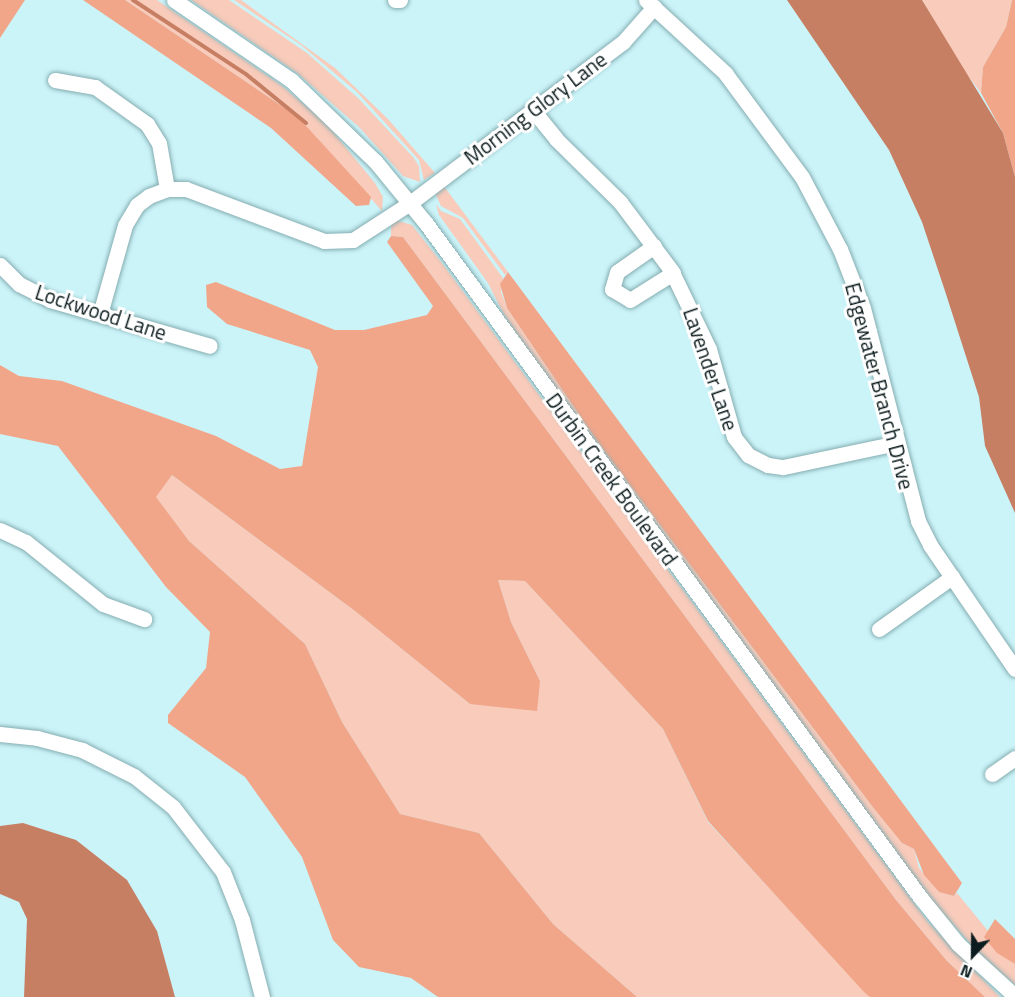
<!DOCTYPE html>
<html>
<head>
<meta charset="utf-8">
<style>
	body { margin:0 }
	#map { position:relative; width:1015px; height:997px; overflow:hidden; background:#cbf4f9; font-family:"Titillium Web",sans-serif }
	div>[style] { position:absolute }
	.green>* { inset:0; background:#f8cbbb }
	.forest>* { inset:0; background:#f1a68a }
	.water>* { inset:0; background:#c77f64 }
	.stream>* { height:4px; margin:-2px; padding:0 2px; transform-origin:2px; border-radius:2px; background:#c77f64 }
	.roads { filter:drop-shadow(0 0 2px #85adb1) drop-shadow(0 0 2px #85adb1) }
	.minor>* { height:15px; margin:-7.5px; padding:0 7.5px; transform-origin:7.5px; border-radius:7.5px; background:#fff }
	span { translate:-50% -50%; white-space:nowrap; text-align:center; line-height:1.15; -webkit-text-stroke:6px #fff; paint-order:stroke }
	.street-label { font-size:21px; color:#0d1c1e }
	.north { position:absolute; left:943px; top:925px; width:60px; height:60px; -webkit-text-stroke:4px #fff; paint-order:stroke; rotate:202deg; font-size:16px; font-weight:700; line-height:24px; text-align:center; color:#0d1c1e }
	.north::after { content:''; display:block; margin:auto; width:21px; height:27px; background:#0d1c1e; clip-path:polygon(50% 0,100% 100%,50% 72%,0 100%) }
</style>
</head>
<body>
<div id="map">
	<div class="green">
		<div style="clip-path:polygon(125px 0,157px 0,281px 85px,325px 122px,375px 183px,383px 197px,382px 211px,298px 117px)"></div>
		<div style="clip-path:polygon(191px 0,229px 0,307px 53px,359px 99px,413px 157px,419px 166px,420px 182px,403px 176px,359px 127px,297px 73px)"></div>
		<div style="clip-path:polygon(234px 0,241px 0,335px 68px,388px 119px,435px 173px,424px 180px,419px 160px,357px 92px,301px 45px)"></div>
		<div style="clip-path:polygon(922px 0,1012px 0,1006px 27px,983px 67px,981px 93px,959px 64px)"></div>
		<div style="clip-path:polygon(443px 185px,508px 272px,505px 275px,463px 218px,441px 206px,435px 193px)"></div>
		<div style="clip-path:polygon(436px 204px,441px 211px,460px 219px,503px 278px,501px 292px,507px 308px,599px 444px,875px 810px,902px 843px,914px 849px,919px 868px,939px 892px,954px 896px,957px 893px,1015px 964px,1015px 985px,974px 948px,934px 903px,565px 404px,505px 317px,488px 283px,439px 215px)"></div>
		<div style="clip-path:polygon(396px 220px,412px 225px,442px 263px,928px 922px,1000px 997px,985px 997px,947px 961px,896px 900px,403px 237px,391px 236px,391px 222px)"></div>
		<div style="clip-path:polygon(172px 475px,355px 611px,470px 704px,540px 681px,511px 622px,498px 580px,525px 581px,663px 729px,708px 822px,870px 997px,637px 997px,553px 924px,479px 833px,400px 814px,342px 722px,305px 644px,189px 541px,155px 497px)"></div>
	</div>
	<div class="forest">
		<div style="clip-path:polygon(0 0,25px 0,0 38px)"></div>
		<div style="clip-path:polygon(83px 0,125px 0,298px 117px,371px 197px,369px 205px,356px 206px,271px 128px)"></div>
		<div style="clip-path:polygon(1012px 0,1015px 0,1015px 177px,1003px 133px,981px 93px,983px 67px,1006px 27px)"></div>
		<div style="clip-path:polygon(391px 236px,403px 237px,896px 900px,947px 961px,985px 997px,870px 997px,864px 992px,708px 821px,663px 729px,525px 581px,498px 580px,511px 622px,540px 681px,537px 711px,470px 704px,355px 611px,172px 475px,156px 497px,189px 541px,305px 644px,342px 722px,400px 814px,479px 833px,553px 924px,637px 997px,438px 997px,411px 978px,359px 967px,333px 940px,302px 857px,245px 777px,168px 723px,168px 715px,206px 668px,210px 632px,166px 587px,58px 446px,0 434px,0 365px,19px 376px,62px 381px,216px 436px,280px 469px,302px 466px,318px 367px,310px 350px,227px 324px,207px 307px,206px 285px,216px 282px,335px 330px,364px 330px,427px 315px,433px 306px,387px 242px)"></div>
		<div style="clip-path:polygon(508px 272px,962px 883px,954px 896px,939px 892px,924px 875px,914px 849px,902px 843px,875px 810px,599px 444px,507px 308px,500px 284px)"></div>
		<div style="clip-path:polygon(995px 919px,1015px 939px,1015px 964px,997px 953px,984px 937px)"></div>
	</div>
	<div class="water">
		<div style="clip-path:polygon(787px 0,922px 0,1003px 133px,1015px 177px,1015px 513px,985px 446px,979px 397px,945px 291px,922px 222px,889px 150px)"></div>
		<div style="clip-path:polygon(23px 823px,76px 840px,127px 880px,157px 931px,175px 997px,24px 997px,27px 919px,19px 902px,0 894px,0 826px)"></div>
	</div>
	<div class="stream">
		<div style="left:133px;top:0;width:136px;rotate:33.3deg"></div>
		<div style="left:247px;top:75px;width:76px;rotate:39.1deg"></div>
	</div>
	<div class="roads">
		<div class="minor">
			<div style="left:174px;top:0;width:142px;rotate:34.4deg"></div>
			<div style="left:291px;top:80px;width:117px;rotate:44deg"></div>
			<div style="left:375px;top:161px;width:79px;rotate:50.7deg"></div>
			<div style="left:425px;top:222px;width:837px;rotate:53.75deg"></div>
			<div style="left:920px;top:897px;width:60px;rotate:51deg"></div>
			<div style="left:958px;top:944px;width:77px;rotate:42.4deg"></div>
			<div style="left:395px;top:0;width:5px"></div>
			<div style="left:646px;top:0;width:108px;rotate:42.7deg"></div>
			<div style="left:725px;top:73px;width:129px;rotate:53.5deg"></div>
			<div style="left:802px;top:177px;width:81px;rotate:62.2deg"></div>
			<div style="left:840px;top:249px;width:63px;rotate:68.7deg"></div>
			<div style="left:863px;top:308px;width:220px;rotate:75.5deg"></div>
			<div style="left:918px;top:521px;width:27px;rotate:63deg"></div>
			<div style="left:930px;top:545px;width:150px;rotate:55.6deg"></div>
			<div style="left:55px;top:80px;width:41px;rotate:9.9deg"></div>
			<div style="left:95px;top:87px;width:64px;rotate:35.4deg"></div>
			<div style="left:147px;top:124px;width:22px;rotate:58deg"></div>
			<div style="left:159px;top:143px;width:47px;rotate:80.1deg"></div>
			<div style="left:532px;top:109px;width:38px;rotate:51deg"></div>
			<div style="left:556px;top:139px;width:90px;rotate:44.5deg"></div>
			<div style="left:620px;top:202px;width:85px;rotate:53.1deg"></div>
			<div style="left:671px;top:270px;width:88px;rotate:64.3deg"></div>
			<div style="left:709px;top:349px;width:91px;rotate:74.1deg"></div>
			<div style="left:734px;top:437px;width:23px;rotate:52deg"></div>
			<div style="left:748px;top:455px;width:22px;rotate:27deg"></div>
			<div style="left:768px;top:465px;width:15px;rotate:8deg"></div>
			<div style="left:783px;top:467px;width:116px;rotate:-11.9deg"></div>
			<div style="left:654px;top:246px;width:45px;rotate:144.9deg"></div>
			<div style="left:617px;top:272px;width:18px;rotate:106deg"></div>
			<div style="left:612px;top:289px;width:21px;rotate:31deg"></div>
			<div style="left:630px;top:300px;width:51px;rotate:-32.1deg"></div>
			<div style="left:0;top:265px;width:27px;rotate:45deg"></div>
			<div style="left:19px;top:284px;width:35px;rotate:27deg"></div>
			<div style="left:50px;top:300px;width:166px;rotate:16deg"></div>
			<div style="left:100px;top:314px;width:92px;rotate:-74.3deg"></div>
			<div style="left:125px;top:225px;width:23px;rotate:-59deg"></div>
			<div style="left:137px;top:205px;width:15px;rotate:-37deg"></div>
			<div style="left:149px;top:196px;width:19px;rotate:-21deg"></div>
			<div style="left:167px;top:189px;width:19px"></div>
			<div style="left:186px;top:189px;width:147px;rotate:20.6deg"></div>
			<div style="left:324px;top:241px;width:29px;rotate:-2deg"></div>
			<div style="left:353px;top:240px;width:68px;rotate:-33deg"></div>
			<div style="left:410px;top:203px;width:267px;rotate:-37.1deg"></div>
			<div style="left:623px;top:42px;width:47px;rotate:-48.5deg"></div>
			<div style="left:0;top:530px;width:29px;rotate:25deg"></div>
			<div style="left:26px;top:542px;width:99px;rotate:38.8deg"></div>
			<div style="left:103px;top:604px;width:44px;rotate:20.1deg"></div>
			<div style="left:879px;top:629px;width:90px;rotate:-35.5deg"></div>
			<div style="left:0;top:734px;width:37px;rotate:6deg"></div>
			<div style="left:37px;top:738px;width:47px;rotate:14.9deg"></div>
			<div style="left:82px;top:750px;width:58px;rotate:26.6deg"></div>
			<div style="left:134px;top:776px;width:50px;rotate:38.5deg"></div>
			<div style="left:173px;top:807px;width:82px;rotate:52.4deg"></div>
			<div style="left:223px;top:872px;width:52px;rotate:68.4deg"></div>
			<div style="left:242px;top:920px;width:80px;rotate:75.4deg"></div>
			<div style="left:992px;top:774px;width:28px;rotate:-35deg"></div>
		</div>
	</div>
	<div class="street-label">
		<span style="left:535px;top:108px;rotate:-37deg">Morning Glory Lane</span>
		<span style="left:101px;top:312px;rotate:18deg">Lockwood Lane</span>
		<span style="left:711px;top:369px;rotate:71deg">Lavender Lane</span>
		<span style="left:880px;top:386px;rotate:75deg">Edgewater Branch Drive</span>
		<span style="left:612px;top:479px;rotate:54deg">Durbin Creek Boulevard</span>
	</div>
	<div class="north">N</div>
</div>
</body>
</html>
